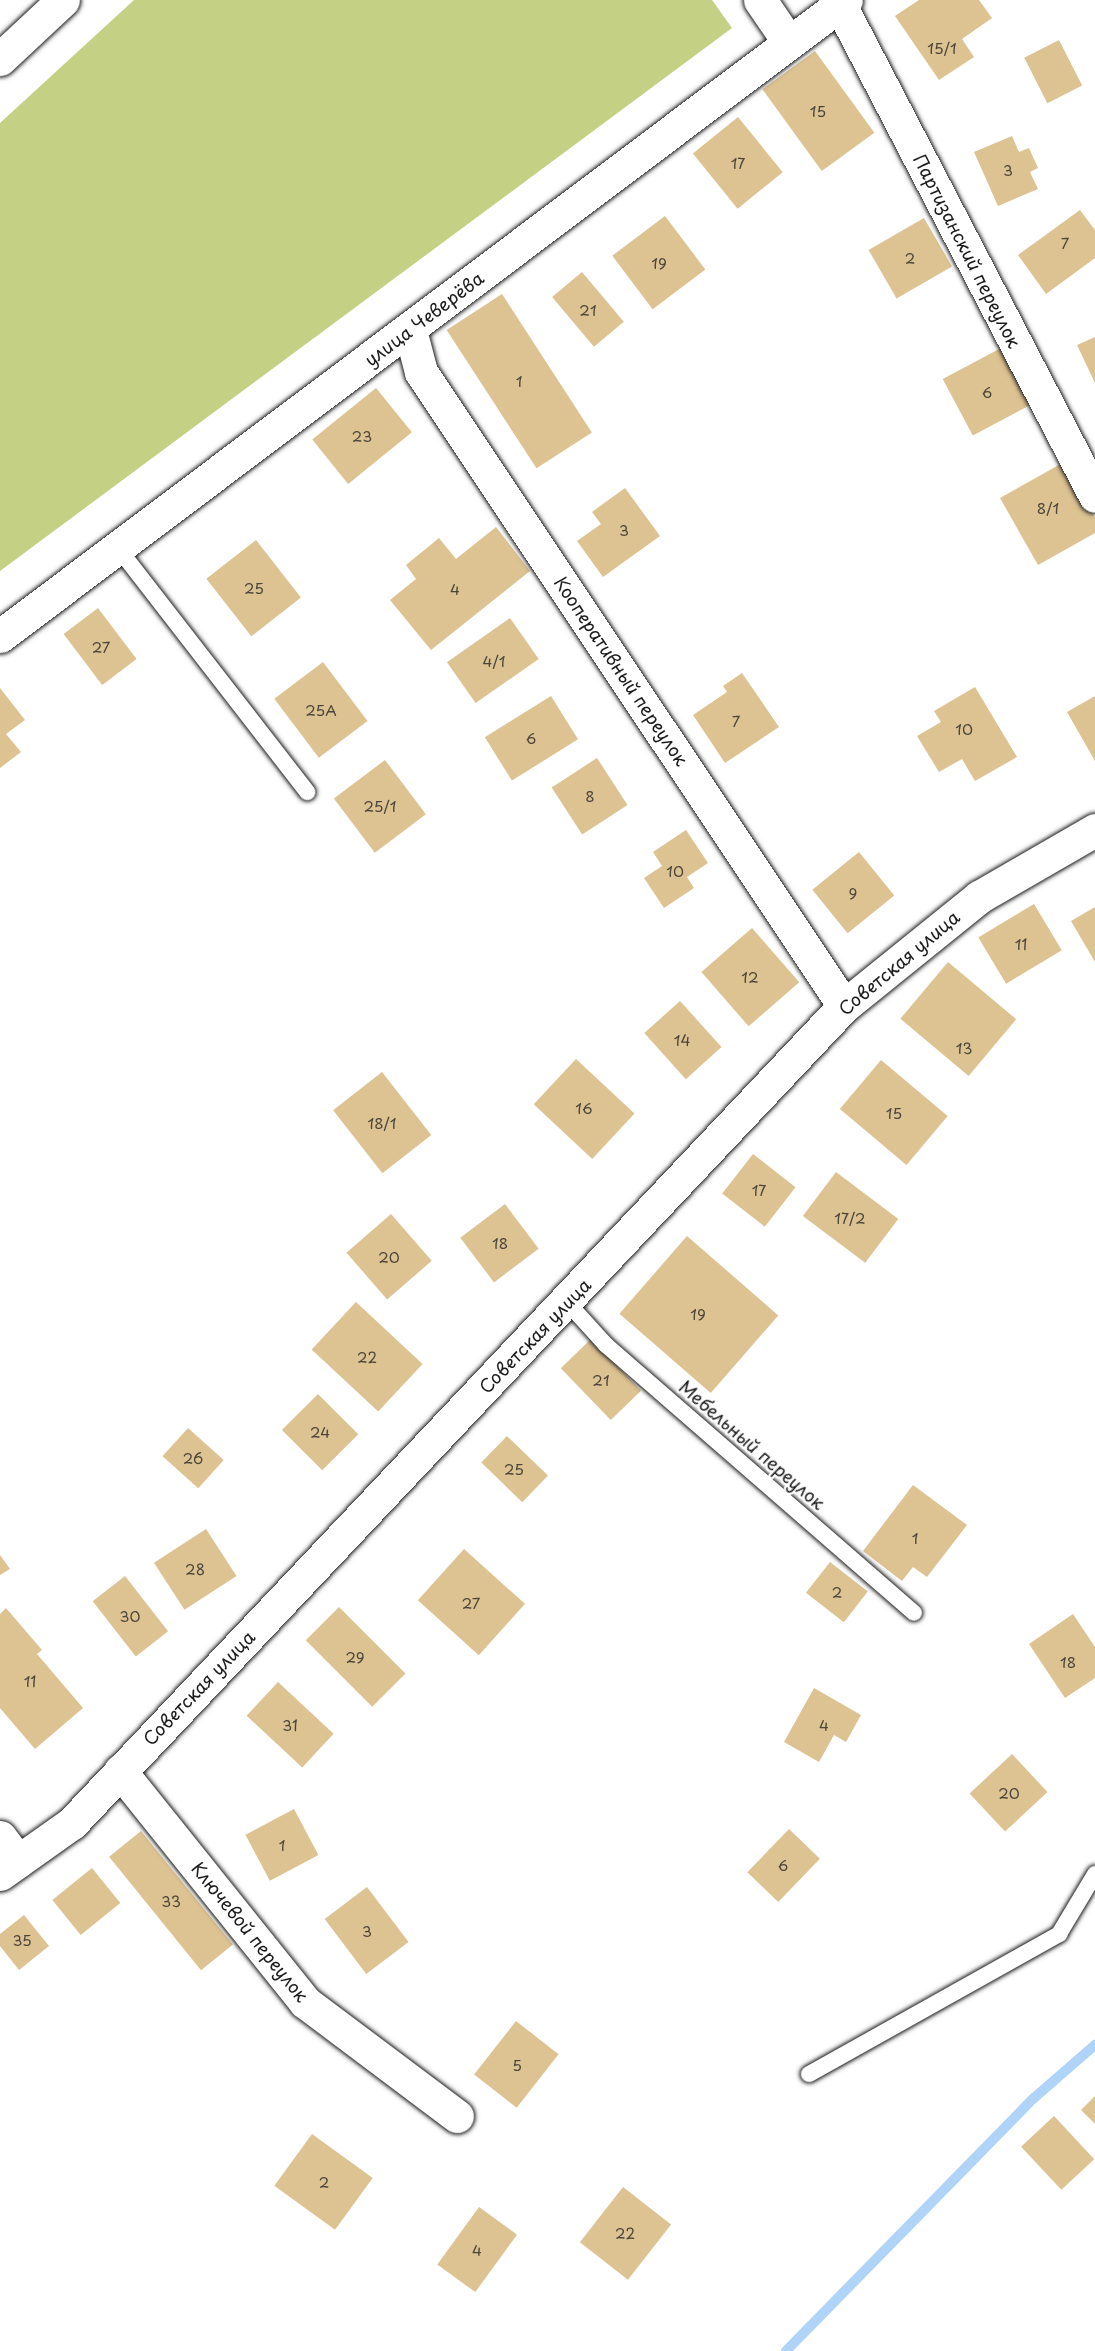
<!DOCTYPE html>
<html>
<head>
<meta charset="utf-8">
<style>
	body { margin:0 }
	#map { position:relative; width:1095px; height:2351px; overflow:hidden; background:#fff; font-family:"Playpen Sans",sans-serif }
	div>[style] { position:absolute }
	.green>* { inset:0; background:#c4d084 }
	.stream>* { height:10px; margin:-5px; padding:0 5px; transform-origin:5px; border-radius:5px; background:#b0d3f8 }
	.building>* { inset:0; background:#ddc292; transform-origin:0 0 }
	.roads { filter:drop-shadow(0 0 2px #1c1c1c) drop-shadow(0 0 2px #1c1c1c) }
	.service>* { height:16px; margin:-8px; padding:0 8px; transform-origin:8px; border-radius:8px; background:#fff }
	.minor>* { height:33px; margin:-16.5px; padding:0 16.5px; transform-origin:16.5px; border-radius:16.5px; background:#fff }
	span { translate:-50% -50%; white-space:nowrap; text-align:center; line-height:1.15; -webkit-text-stroke:4.5px #fff; paint-order:stroke }
	.number-label { font-size:15px; color:#4c463a }
	.number-label span { -webkit-text-stroke-width:0 }
	.street-label { font-size:18px; color:#1c1c1c }
</style>
</head>
<body>
<div id="map">
	<div class="green">
		<div style="clip-path:polygon(134px 0,712px 0,732px 28px,0 571px,0 123px)"></div>
	</div>
	<div class="stream">
		<div style="left:786px;top:2351px;width:354px;rotate:-45.6deg"></div>
		<div style="left:1034px;top:2098px;width:81px;rotate:-41deg"></div>
	</div>
	<div class="building">
		<div style="clip-path:polygon(919px 0,979px 0,992px 18px,962px 39px,974px 57px,939px 80px,895px 16px)"></div>
		<div style="left:1059px;top:40px;width:51px;height:39px;rotate:63deg"></div>
		<div style="left:815px;top:51px;width:101px;height:65px;rotate:54deg"></div>
		<div style="left:738px;top:117px;width:71px;height:58px;rotate:51deg"></div>
		<div style="clip-path:polygon(1012px 136px,1019px 152px,1029px 148px,1038px 168px,1030px 172px,1038px 189px,998px 206px,974px 152px)"></div>
		<div style="clip-path:polygon(1080px 210px,1095px 230px,1095px 258px,1046px 294px,1018px 255px)"></div>
		<div style="left:665px;top:216px;width:67px;height:66px;rotate:53deg"></div>
		<div style="left:924px;top:218px;width:56px;height:64px;rotate:60deg"></div>
		<div style="left:582px;top:272px;width:65px;height:39px;rotate:50deg"></div>
		<div style="left:502px;top:294px;width:165px;height:66px;rotate:57deg"></div>
		<div style="clip-path:polygon(1095px 337px,1095px 383px,1077px 345px)"></div>
		<div style="left:1001px;top:348px;width:64px;height:66px;rotate:62deg"></div>
		<div style="left:376px;top:388px;width:57px;height:82px;rotate:51deg"></div>
		<div style="clip-path:polygon(1064px 462px,1095px 518px,1095px 533px,1038px 565px,1000px 498px)"></div>
		<div style="clip-path:polygon(625px 488px,660px 536px,603px 577px,577px 541px,601px 524px,592px 512px)"></div>
		<div style="clip-path:polygon(496px 527px,530px 571px,431px 650px,390px 600px,416px 579px,406px 565px,439px 538px,456px 559px)"></div>
		<div style="left:256px;top:540px;width:73px;height:63px;rotate:52deg"></div>
		<div style="left:98px;top:608px;width:64px;height:43px;rotate:53deg"></div>
		<div style="left:510px;top:618px;width:50px;height:77px;rotate:55deg"></div>
		<div style="left:323px;top:662px;width:74px;height:61px;rotate:53deg"></div>
		<div style="clip-path:polygon(742px 673px,779px 727px,725px 763px,693px 715px,727px 692px,723px 686px)"></div>
		<div style="clip-path:polygon(975px 687px,1017px 757px,975px 781px,962px 759px,939px 772px,917px 736px,941px 722px,934px 711px)"></div>
		<div style="clip-path:polygon(0 688px,25px 720px,6px 734px,21px 752px,0 768px)"></div>
		<div style="left:551px;top:696px;width:51px;height:78px;rotate:58deg"></div>
		<div style="clip-path:polygon(1095px 696px,1095px 761px,1067px 712px)"></div>
		<div style="left:597px;top:758px;width:56px;height:54px;rotate:57deg"></div>
		<div style="left:385px;top:760px;width:68px;height:64px;rotate:53deg"></div>
		<div style="clip-path:polygon(686px 830px,708px 863px,687px 877px,694px 888px,664px 908px,644px 878px,662px 866px,653px 852px)"></div>
		<div style="left:859px;top:852px;width:56px;height:60px;rotate:51deg"></div>
		<div style="left:1034px;top:904px;width:54px;height:65px;rotate:59deg"></div>
		<div style="clip-path:polygon(1095px 907px,1095px 962px,1071px 921px)"></div>
		<div style="left:752px;top:928px;width:72px;height:67px;rotate:49deg"></div>
		<div style="left:948px;top:962px;width:89px;height:74px;rotate:40deg"></div>
		<div style="left:680px;top:1001px;width:62px;height:48px;rotate:48deg"></div>
		<div style="left:576px;top:1059px;width:80px;height:62px;rotate:43deg"></div>
		<div style="left:881px;top:1060px;width:87px;height:64px;rotate:40deg"></div>
		<div style="left:382px;top:1072px;width:80px;height:62px;rotate:52deg"></div>
		<div style="left:753px;top:1154px;width:54px;height:50px;rotate:38deg"></div>
		<div style="left:836px;top:1172px;width:78px;height:55px;rotate:37deg"></div>
		<div style="left:505px;top:1204px;width:56px;height:56px;rotate:53deg"></div>
		<div style="left:391px;top:1214px;width:62px;height:59px;rotate:49deg"></div>
		<div style="left:687px;top:1236px;width:121px;height:103px;rotate:41deg"></div>
		<div style="left:356px;top:1302px;width:91px;height:65px;rotate:43deg"></div>
		<div style="left:591px;top:1339px;width:72px;height:42px;rotate:46deg"></div>
		<div style="left:318px;top:1394px;width:57px;height:51px;rotate:45deg"></div>
		<div style="left:188px;top:1428px;width:48px;height:38px;rotate:42deg"></div>
		<div style="left:507px;top:1436px;width:57px;height:37px;rotate:44deg"></div>
		<div style="clip-path:polygon(913px 1485px,967px 1525px,927px 1577px,913px 1567px,902px 1581px,863px 1551px)"></div>
		<div style="left:206px;top:1529px;width:56px;height:62px;rotate:57deg"></div>
		<div style="left:464px;top:1549px;width:82px;height:69px;rotate:42deg"></div>
		<div style="clip-path:polygon(0 1555px,10px 1569px,0 1575px)"></div>
		<div style="left:830px;top:1562px;width:48px;height:39px;rotate:38deg"></div>
		<div style="left:125px;top:1576px;width:70px;height:41px;rotate:52deg"></div>
		<div style="left:339px;top:1607px;width:94px;height:47px;rotate:45deg"></div>
		<div style="clip-path:polygon(6px 1608px,42px 1650px,37px 1654px,83px 1708px,35px 1749px,0 1708px,0 1614px)"></div>
		<div style="clip-path:polygon(1073px 1614px,1095px 1647px,1095px 1678px,1065px 1698px,1029px 1644px)"></div>
		<div style="left:278px;top:1682px;width:76px;height:46px;rotate:43deg"></div>
		<div style="clip-path:polygon(814px 1688px,861px 1715px,846px 1742px,834px 1735px,819px 1762px,784px 1742px)"></div>
		<div style="left:1012px;top:1754px;width:52px;height:58px;rotate:47deg"></div>
		<div style="left:294px;top:1809px;width:52px;height:55px;rotate:62deg"></div>
		<div style="left:789px;top:1829px;width:43px;height:60px;rotate:44deg"></div>
		<div style="left:141px;top:1831px;width:146px;height:41px;rotate:51deg"></div>
		<div style="left:92px;top:1868px;width:45px;height:51px;rotate:51deg"></div>
		<div style="left:367px;top:1887px;width:69px;height:53px;rotate:53deg"></div>
		<div style="clip-path:polygon(24px 1915px,49px 1946px,19px 1970px,0 1946px,0 1934px)"></div>
		<div style="left:516px;top:2021px;width:54px;height:68px;rotate:38deg"></div>
		<div style="clip-path:polygon(1095px 2096px,1095px 2124px,1081px 2110px)"></div>
		<div style="left:1054px;top:2116px;width:59px;height:45px;rotate:47deg"></div>
		<div style="left:312px;top:2134px;width:75px;height:64px;rotate:36deg"></div>
		<div style="left:623px;top:2187px;width:61px;height:70px;rotate:38deg"></div>
		<div style="left:479px;top:2207px;width:47px;height:71px;rotate:36deg"></div>
	</div>
	<div class="roads">
		<div class="service">
			<div style="left:118px;top:548px;width:309px;rotate:52.2deg"></div>
			<div style="left:567px;top:1302px;width:58px;rotate:47.8deg"></div>
			<div style="left:606px;top:1345px;width:408px;rotate:41deg"></div>
			<div style="left:809px;top:2074px;width:287px;rotate:-29.2deg"></div>
			<div style="left:1059px;top:1934px;width:70px;rotate:-59deg"></div>
		</div>
		<div class="minor">
			<div style="left:760px;top:0;width:50px;rotate:55.7deg"></div>
			<div style="left:840px;top:5px;width:553px;rotate:62.55deg"></div>
			<div style="left:0;top:59px;width:86px;rotate:-43.1deg"></div>
			<div style="left:410px;top:330px;width:43px;rotate:75.3deg"></div>
			<div style="left:421px;top:372px;width:762px;rotate:56.29deg"></div>
			<div style="left:0;top:636px;width:1058px;rotate:-36.93deg"></div>
			<div style="left:120px;top:1771px;width:296px;rotate:51.3deg"></div>
			<div style="left:305px;top:2002px;width:190px;rotate:36.9deg"></div>
			<div style="left:0;top:1837px;width:30px;rotate:53deg"></div>
			<div style="left:0;top:1874px;width:88px;rotate:-35.3deg"></div>
			<div style="left:72px;top:1823px;width:1124px;rotate:-46.62deg"></div>
			<div style="left:844px;top:1006px;width:174px;rotate:-38.9deg"></div>
			<div style="left:979px;top:897px;width:134px;rotate:-30deg"></div>
		</div>
	</div>
	<div class="number-label">
		<span style="left:942px;top:48px">15/1</span>
		<span style="left:818px;top:111px">15</span>
		<span style="left:738px;top:163px">17</span>
		<span style="left:1008px;top:170px">3</span>
		<span style="left:1065px;top:243px">7</span>
		<span style="left:910px;top:258px">2</span>
		<span style="left:659px;top:263px">19</span>
		<span style="left:588px;top:310px">21</span>
		<span style="left:519px;top:381px">1</span>
		<span style="left:987px;top:392px">6</span>
		<span style="left:362px;top:436px">23</span>
		<span style="left:1048px;top:508px">8/1</span>
		<span style="left:624px;top:530px">3</span>
		<span style="left:254px;top:588px">25</span>
		<span style="left:455px;top:589px">4</span>
		<span style="left:101px;top:647px">27</span>
		<span style="left:494px;top:661px">4/1</span>
		<span style="left:321px;top:710px">25А</span>
		<span style="left:736px;top:721px">7</span>
		<span style="left:964px;top:729px">10</span>
		<span style="left:531px;top:738px">6</span>
		<span style="left:590px;top:796px">8</span>
		<span style="left:380px;top:806px">25/1</span>
		<span style="left:675px;top:871px">10</span>
		<span style="left:853px;top:893px">9</span>
		<span style="left:1021px;top:944px">11</span>
		<span style="left:750px;top:977px">12</span>
		<span style="left:682px;top:1040px">14</span>
		<span style="left:964px;top:1048px">13</span>
		<span style="left:584px;top:1108px">16</span>
		<span style="left:894px;top:1113px">15</span>
		<span style="left:382px;top:1123px">18/1</span>
		<span style="left:759px;top:1190px">17</span>
		<span style="left:850px;top:1218px">17/2</span>
		<span style="left:500px;top:1243px">18</span>
		<span style="left:389px;top:1257px">20</span>
		<span style="left:698px;top:1314px">19</span>
		<span style="left:367px;top:1357px">22</span>
		<span style="left:601px;top:1380px">21</span>
		<span style="left:320px;top:1432px">24</span>
		<span style="left:193px;top:1458px">26</span>
		<span style="left:514px;top:1469px">25</span>
		<span style="left:915px;top:1538px">1</span>
		<span style="left:195px;top:1569px">28</span>
		<span style="left:837px;top:1592px">2</span>
		<span style="left:471px;top:1603px">27</span>
		<span style="left:130px;top:1616px">30</span>
		<span style="left:355px;top:1657px">29</span>
		<span style="left:1068px;top:1662px">18</span>
		<span style="left:30px;top:1681px">11</span>
		<span style="left:290px;top:1725px">31</span>
		<span style="left:824px;top:1725px">4</span>
		<span style="left:1009px;top:1793px">20</span>
		<span style="left:282px;top:1845px">1</span>
		<span style="left:783px;top:1865px">6</span>
		<span style="left:171px;top:1901px">33</span>
		<span style="left:367px;top:1931px">3</span>
		<span style="left:22px;top:1940px">35</span>
		<span style="left:517px;top:2065px">5</span>
		<span style="left:324px;top:2182px">2</span>
		<span style="left:625px;top:2233px">22</span>
		<span style="left:477px;top:2250px">4</span>
	</div>
	<div class="street-label">
		<span style="left:967px;top:251px;rotate:63deg">Партизанский переулок</span>
		<span style="left:424px;top:319px;rotate:-37deg">улица Чеверёва</span>
		<span style="left:621px;top:671px;rotate:56deg">Кооперативный переулок</span>
		<span style="left:899px;top:963px;rotate:-40deg">Советская улица</span>
		<span style="left:535px;top:1336px;rotate:-46deg">Советская улица</span>
		<span style="left:752px;top:1445px;rotate:41deg">Мебельный переулок</span>
		<span style="left:199px;top:1688px;rotate:-46deg">Советская улица</span>
		<span style="left:250px;top:1932px;rotate:51deg">Ключевой переулок</span>
	</div>
</div>
</body>
</html>
